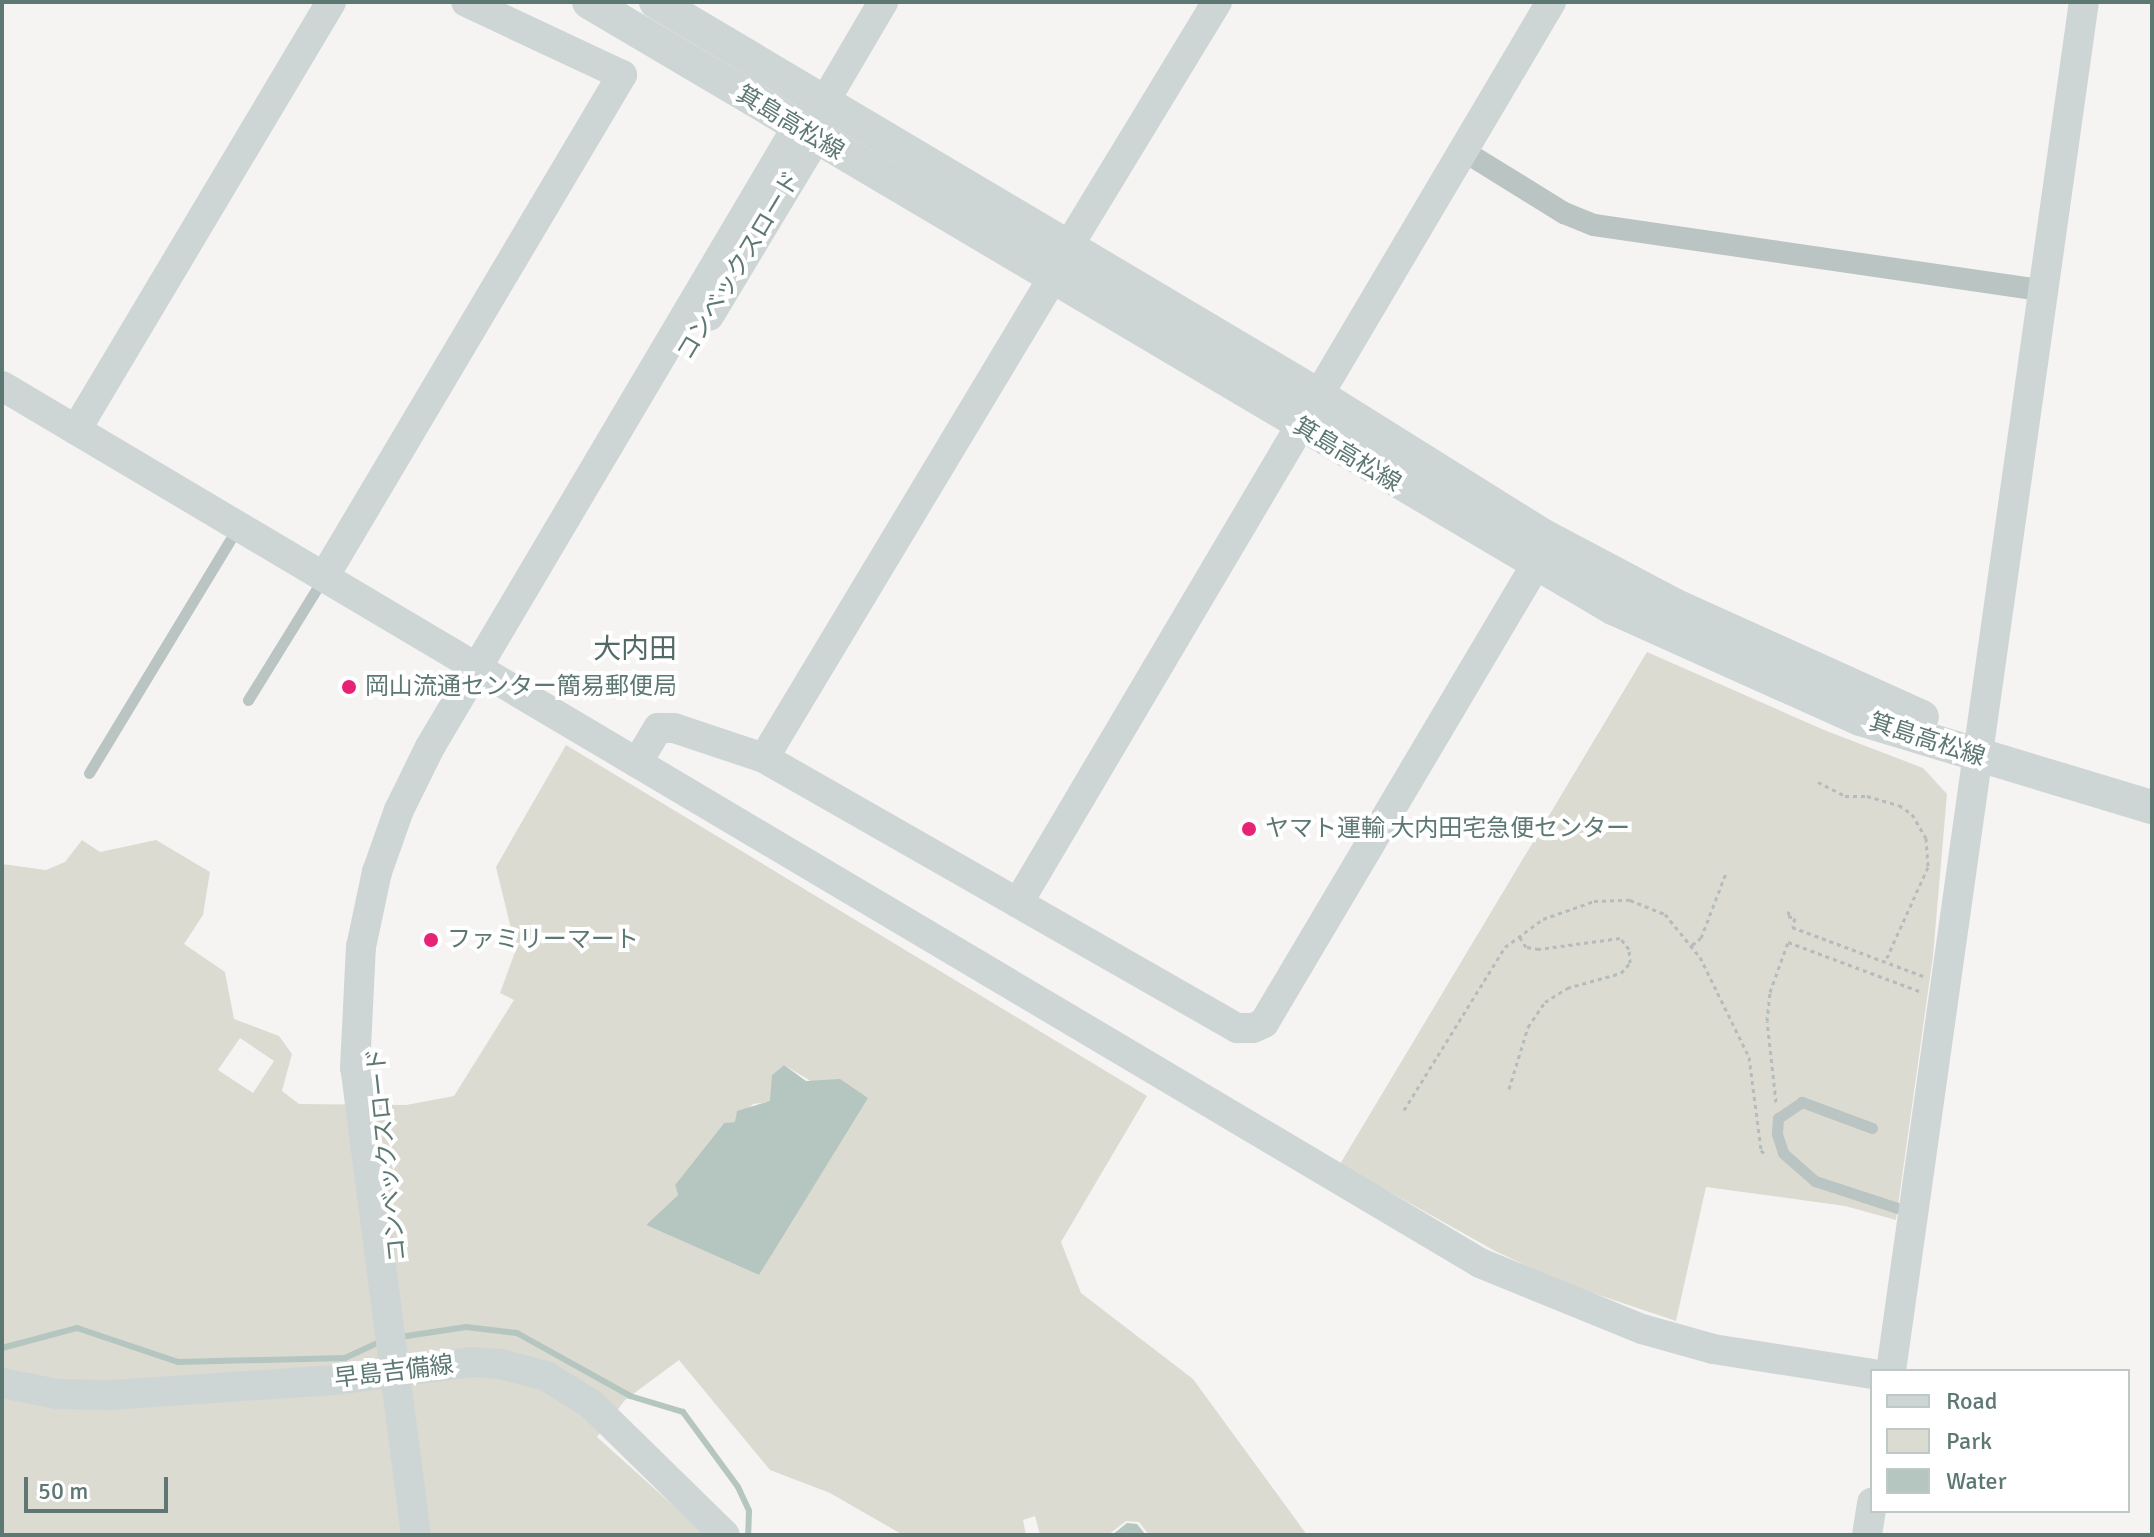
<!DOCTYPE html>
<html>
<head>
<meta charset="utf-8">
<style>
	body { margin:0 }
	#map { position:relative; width:2154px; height:1537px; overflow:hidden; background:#f6f4f3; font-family:Signika,"Noto Sans JP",sans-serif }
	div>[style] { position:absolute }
	.green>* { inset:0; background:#dbdbd2 }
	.water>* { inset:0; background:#b4c6bf }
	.stream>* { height:6px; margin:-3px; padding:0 3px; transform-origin:3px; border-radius:3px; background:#b4c6bf }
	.path>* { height:3px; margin-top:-1.5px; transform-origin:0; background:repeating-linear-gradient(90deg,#b5bcbb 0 4px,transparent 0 8px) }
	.lane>* { height:11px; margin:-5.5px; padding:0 5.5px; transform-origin:5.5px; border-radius:5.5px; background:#bac4c2 }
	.street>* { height:22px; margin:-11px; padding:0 11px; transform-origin:11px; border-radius:11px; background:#bac4c2 }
	.secondary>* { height:30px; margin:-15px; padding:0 15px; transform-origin:15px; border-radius:15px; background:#ced6d5 }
	.primary>* { height:34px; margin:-17px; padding:0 17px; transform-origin:17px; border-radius:17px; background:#ced6d5 }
	.dots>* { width:22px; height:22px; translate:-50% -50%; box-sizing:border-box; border:4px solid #fff; border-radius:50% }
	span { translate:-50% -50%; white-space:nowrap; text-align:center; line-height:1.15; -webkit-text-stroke:8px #fff; paint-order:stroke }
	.street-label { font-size:24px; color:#5d7873 }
	.poi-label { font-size:24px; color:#5d7873 }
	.left { translate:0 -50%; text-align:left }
	.quarter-label { font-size:28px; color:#536965 }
	.frame { position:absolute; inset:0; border:4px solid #5d7873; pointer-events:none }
	.legend { position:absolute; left:1870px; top:1369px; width:260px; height:144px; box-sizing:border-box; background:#fff; border:2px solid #bec9c7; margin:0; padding:10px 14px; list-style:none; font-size:24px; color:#5d7873 }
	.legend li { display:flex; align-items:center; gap:16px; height:40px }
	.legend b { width:40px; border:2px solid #bec9c7 }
	.scale { position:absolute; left:24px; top:1477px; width:144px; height:36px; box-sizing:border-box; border:4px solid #5d7873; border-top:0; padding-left:10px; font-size:24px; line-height:28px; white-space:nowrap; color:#5d7873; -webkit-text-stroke:6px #fff; paint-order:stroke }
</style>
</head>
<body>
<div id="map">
	<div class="green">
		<div style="clip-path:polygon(1647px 652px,1824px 730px,1923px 768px,1947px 794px,1933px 956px,1896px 1220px,1845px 1206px,1706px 1187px,1676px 1321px,1563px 1283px,1495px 1251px,1340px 1164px)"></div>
		<div style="clip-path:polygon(evenodd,566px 745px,1147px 1096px,1061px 1242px,1081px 1293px,1193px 1379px,1307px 1535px,1149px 1535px,1139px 1522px,1126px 1521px,1108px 1535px,1040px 1535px,1035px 1516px,1023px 1520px,1026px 1535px,903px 1535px,830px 1493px,770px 1470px,679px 1360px,625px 1400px,597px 1437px,706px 1535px,2px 1535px,2px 864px,46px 870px,65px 862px,82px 840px,100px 852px,156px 840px,210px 872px,203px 915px,184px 944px,225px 972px,234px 1019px,279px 1036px,292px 1054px,282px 1091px,299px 1104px,406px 1105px,454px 1096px,514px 1000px,500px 993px,516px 949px,496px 867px,566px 745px,240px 1038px,274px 1061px,253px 1093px,218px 1070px,240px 1038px,566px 745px,784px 1065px,814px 1083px,816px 1178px,759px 1275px,646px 1225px,678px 1195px,675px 1185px,723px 1124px,735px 1122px,753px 1104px,770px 1102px,775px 1096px,772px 1075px,784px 1065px)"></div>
	</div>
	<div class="water">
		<div style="clip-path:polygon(784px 1065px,806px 1081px,840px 1079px,868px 1098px,759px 1275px,646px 1225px,678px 1195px,675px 1185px,724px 1123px,735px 1122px,737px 1111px,770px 1101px,772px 1075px)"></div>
		<div style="clip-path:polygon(1127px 1523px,1137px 1524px,1146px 1535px,1112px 1535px)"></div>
	</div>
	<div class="stream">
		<div style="left:400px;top:1337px;width:67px;rotate:-8.6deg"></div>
		<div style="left:466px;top:1327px;width:51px;rotate:6.7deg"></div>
		<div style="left:517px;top:1333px;width:129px;rotate:29.1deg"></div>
		<div style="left:630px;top:1396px;width:55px;rotate:16.8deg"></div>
		<div style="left:683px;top:1412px;width:93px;rotate:53.7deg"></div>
		<div style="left:738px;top:1487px;width:26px;rotate:65deg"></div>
		<div style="left:749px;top:1511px;width:24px;rotate:92deg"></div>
		<div style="left:2px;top:1348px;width:78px;rotate:-14.9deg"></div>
		<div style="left:77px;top:1328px;width:107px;rotate:18.6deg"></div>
		<div style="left:178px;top:1362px;width:167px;rotate:-1.4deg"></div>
		<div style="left:345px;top:1358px;width:40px;rotate:-25deg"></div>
	</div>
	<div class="path">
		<div style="left:1818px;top:782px;width:30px;rotate:27deg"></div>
		<div style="left:1845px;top:796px;width:22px"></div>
		<div style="left:1867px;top:796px;width:33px;rotate:16deg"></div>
		<div style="left:1899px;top:805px;width:16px;rotate:35deg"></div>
		<div style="left:1912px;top:814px;width:28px;rotate:60deg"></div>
		<div style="left:1926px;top:838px;width:29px;rotate:86deg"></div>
		<div style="left:1928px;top:867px;width:104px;rotate:114.4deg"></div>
		<div style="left:1789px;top:911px;width:5px;rotate:101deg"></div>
		<div style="left:1788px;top:916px;width:7px;rotate:16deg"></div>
		<div style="left:1795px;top:918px;width:9px;rotate:108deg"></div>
		<div style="left:1792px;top:927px;width:140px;rotate:20.5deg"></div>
		<div style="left:1692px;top:945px;width:11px;rotate:-38deg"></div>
		<div style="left:1701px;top:938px;width:70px;rotate:-69deg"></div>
		<div style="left:1509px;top:1089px;width:65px;rotate:-73deg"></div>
		<div style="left:1528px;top:1027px;width:30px;rotate:-56deg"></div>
		<div style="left:1545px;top:1002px;width:26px;rotate:-32deg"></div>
		<div style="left:1567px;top:988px;width:56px;rotate:-15.5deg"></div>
		<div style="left:1621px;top:973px;width:13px;rotate:-48deg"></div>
		<div style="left:1630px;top:963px;width:14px;rotate:-94deg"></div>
		<div style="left:1629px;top:949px;width:14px;rotate:-129deg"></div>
		<div style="left:1620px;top:938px;width:82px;rotate:172.3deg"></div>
		<div style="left:1539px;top:949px;width:13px;rotate:-171deg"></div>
		<div style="left:1526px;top:947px;width:13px;rotate:-122deg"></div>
		<div style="left:1776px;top:1102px;width:81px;rotate:-96.3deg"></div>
		<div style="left:1767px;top:1021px;width:29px;rotate:-84deg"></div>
		<div style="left:1770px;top:992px;width:53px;rotate:-70.2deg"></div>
		<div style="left:1788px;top:942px;width:140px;rotate:20.5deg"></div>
		<div style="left:1404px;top:1110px;width:192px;rotate:-58.2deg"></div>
		<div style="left:1505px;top:947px;width:47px;rotate:-36.4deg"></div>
		<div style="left:1543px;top:919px;width:54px;rotate:-19.4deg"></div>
		<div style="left:1594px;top:901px;width:36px;rotate:-2deg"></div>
		<div style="left:1630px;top:900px;width:38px;rotate:22deg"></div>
		<div style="left:1665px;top:914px;width:55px;rotate:50.9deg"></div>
		<div style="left:1700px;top:957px;width:111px;rotate:63.9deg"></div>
		<div style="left:1749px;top:1057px;width:94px;rotate:82.6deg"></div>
		<div style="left:1761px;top:1150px;width:8px;rotate:50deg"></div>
	</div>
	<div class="lane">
		<div style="left:248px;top:700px;width:145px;rotate:-58.3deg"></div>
		<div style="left:89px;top:773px;width:288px;rotate:-58.8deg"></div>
		<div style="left:1872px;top:1128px;width:75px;rotate:-159.6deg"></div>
		<div style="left:1802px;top:1102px;width:29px;rotate:146deg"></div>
		<div style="left:1778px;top:1118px;width:16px;rotate:94deg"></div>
		<div style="left:1777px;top:1134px;width:20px;rotate:72deg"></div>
		<div style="left:1783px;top:1153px;width:43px;rotate:41.2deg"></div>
		<div style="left:1815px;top:1181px;width:103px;rotate:18.1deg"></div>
	</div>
	<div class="street">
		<div style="left:1462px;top:150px;width:120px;rotate:31.7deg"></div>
		<div style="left:1564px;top:213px;width:32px;rotate:22deg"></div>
		<div style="left:1594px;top:225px;width:453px;rotate:8.3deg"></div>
	</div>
	<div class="secondary">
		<div style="left:1068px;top:247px;width:287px;rotate:-58.7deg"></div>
		<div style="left:709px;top:316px;width:208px;rotate:-59deg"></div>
		<div style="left:816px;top:138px;width:25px;rotate:-76deg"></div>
		<div style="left:2px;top:386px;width:1719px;rotate:30.68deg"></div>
		<div style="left:1480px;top:1263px;width:175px;rotate:22.2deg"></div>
		<div style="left:1642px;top:1329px;width:74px;rotate:15.7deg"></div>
		<div style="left:1713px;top:1349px;width:161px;rotate:8.9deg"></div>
		<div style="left:76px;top:430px;width:498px;rotate:-59.2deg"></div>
		<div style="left:324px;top:577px;width:584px;rotate:-59.31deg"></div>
		<div style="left:622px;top:75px;width:172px;rotate:-154.9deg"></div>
		<div style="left:764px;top:758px;width:559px;rotate:-58.98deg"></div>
		<div style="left:637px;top:763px;width:41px;rotate:-59deg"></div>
		<div style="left:658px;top:728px;width:16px"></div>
		<div style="left:674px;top:728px;width:95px;rotate:18.4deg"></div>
		<div style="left:764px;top:758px;width:545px;rotate:29.72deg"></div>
		<div style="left:1237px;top:1028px;width:16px"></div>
		<div style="left:1253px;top:1028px;width:12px;rotate:-24deg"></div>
		<div style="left:1264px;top:1023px;width:531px;rotate:-59.33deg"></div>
		<div style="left:1018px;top:903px;width:1047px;rotate:-59.39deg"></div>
		<div style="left:1891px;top:1371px;width:1383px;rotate:-81.98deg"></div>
		<div style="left:2px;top:1383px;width:56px;rotate:11.3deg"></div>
		<div style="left:57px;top:1394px;width:53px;rotate:1.1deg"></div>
		<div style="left:110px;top:1395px;width:225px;rotate:-3.8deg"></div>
		<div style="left:334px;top:1380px;width:139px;rotate:-7.4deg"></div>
		<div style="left:472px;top:1362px;width:28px;rotate:4deg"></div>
		<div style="left:500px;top:1364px;width:48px;rotate:14.6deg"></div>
		<div style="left:546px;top:1376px;width:53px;rotate:31.9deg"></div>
		<div style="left:591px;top:1404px;width:187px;rotate:44.4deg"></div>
		<div style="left:416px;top:1535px;width:471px;rotate:-97.4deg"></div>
		<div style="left:355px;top:1068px;width:121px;rotate:-87.2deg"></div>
		<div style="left:361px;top:947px;width:77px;rotate:-78deg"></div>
		<div style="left:377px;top:872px;width:66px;rotate:-70.5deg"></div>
		<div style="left:399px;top:810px;width:70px;rotate:-63.8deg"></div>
		<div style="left:430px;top:747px;width:720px;rotate:-59.38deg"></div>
		<div style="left:797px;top:127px;width:38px;rotate:-43deg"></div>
		<div style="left:825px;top:101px;width:115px;rotate:-59.6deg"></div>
		<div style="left:1867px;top:1535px;width:33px;rotate:-81deg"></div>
	</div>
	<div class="primary">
		<div style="left:589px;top:2px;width:1190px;rotate:30.62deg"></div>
		<div style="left:1613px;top:608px;width:271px;rotate:24.2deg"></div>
		<div style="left:1860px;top:719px;width:305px;rotate:16.8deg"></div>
		<div style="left:656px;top:2px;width:770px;rotate:30.7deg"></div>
		<div style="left:1318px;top:395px;width:264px;rotate:32deg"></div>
		<div style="left:1542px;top:535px;width:149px;rotate:27.9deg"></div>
		<div style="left:1674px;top:605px;width:272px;rotate:24.3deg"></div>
	</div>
	<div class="dots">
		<div style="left:349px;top:687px;background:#e62375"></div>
		<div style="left:1249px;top:829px;background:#e62375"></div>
		<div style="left:431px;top:940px;background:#e62375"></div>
	</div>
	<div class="street-label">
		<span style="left:790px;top:123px;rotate:31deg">箕島高松線</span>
		<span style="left:739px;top:266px;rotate:-59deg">コンベックスロード</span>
		<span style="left:1347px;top:455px;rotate:31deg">箕島高松線</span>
		<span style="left:1927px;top:740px;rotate:18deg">箕島高松線</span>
		<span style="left:387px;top:1155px;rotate:-96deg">コンベックスロード</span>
		<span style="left:394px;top:1372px;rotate:-7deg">早島吉備線</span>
	</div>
	<div class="poi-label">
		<span class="left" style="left:365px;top:687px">岡山流通センター簡易郵便局</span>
		<span class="left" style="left:1265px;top:829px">ヤマト運輸 大内田宅急便センター</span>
		<span class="left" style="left:447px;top:940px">ファミリーマート</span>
	</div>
	<div class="quarter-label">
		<span style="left:635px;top:649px">大内田</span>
	</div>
	<div class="frame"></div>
	<ul class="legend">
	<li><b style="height:10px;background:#ced6d5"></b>Road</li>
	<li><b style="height:22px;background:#dbdbd2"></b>Park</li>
	<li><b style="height:22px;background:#b4c6bf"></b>Water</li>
	</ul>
	<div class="scale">50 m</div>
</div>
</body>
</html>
